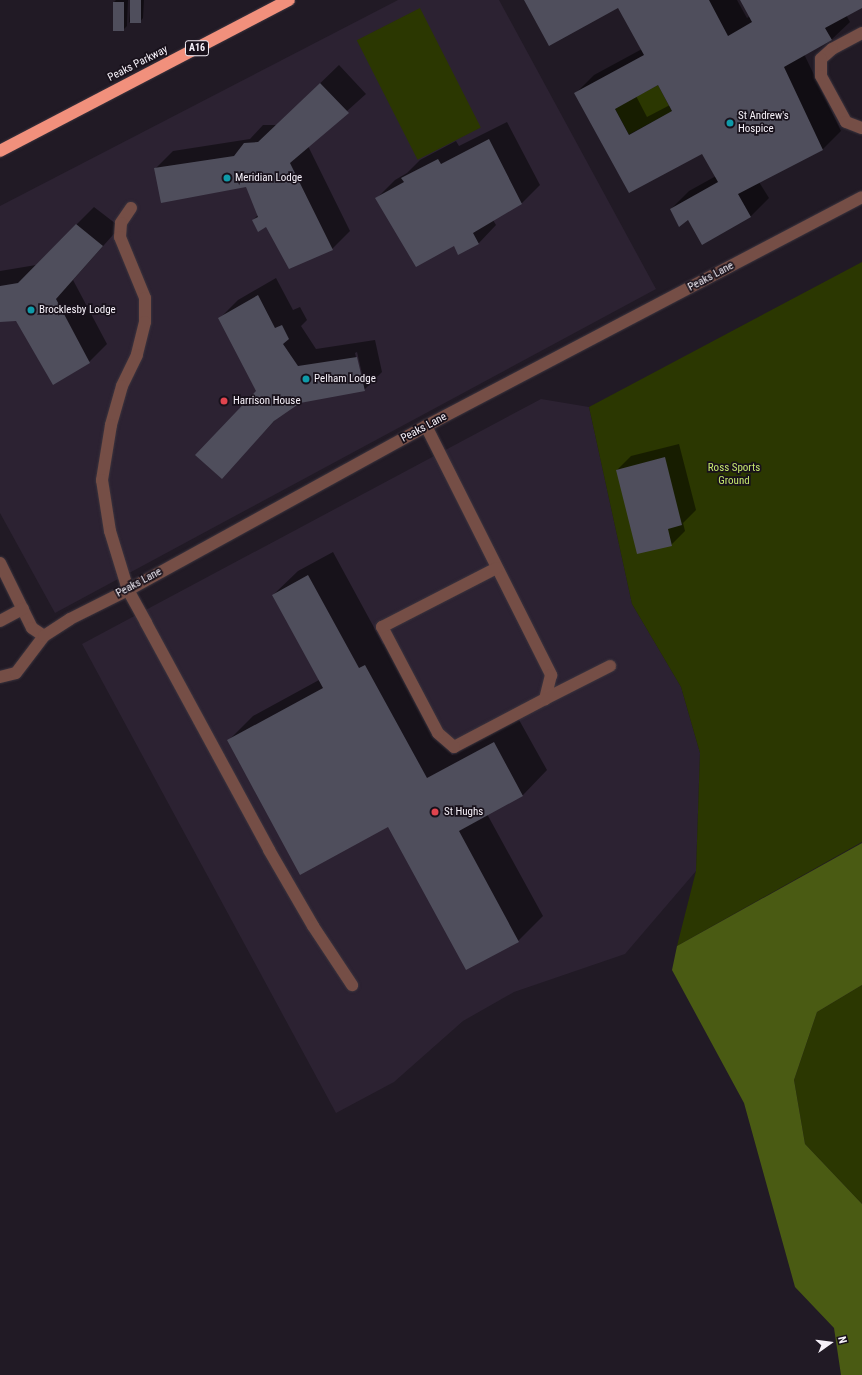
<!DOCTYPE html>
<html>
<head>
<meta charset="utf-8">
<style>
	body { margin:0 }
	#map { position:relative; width:862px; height:1375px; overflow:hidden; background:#211a25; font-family:"Roboto Condensed",sans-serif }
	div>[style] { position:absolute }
	.built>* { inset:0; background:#2c2232 }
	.green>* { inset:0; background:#2b3701; transform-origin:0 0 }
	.forest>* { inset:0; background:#4a5b13 }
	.shadow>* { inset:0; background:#0007 }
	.building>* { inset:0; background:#4f4e5c; transform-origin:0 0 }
	.roads { filter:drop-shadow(0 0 1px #3b343e) drop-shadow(0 0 1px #3b343e) }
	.minor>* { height:12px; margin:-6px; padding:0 6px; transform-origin:6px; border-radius:6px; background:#754e46 }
	.highway>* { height:12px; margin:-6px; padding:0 6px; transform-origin:6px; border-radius:6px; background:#f1907c }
	.dots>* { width:11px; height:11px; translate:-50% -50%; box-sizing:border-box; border:2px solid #18111b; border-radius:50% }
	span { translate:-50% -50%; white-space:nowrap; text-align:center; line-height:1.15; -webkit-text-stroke:3.5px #18111b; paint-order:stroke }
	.shield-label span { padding:1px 3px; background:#18111b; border:1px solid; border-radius:3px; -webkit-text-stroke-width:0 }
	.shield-label { font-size:10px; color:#f6f1f9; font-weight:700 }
	.street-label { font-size:11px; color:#f6f1f9 }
	.poi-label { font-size:11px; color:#f6f1f9 }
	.left { translate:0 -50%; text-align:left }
	.park-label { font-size:11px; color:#c5e66e }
	.north { position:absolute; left:810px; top:1323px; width:40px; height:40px; -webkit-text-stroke:3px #18111b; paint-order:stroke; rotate:76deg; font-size:11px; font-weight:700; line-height:16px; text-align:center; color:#f6f1f9 }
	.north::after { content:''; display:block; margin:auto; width:14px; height:18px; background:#f6f1f9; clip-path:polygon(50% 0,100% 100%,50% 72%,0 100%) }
</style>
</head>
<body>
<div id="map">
	<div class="built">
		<div style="clip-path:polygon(398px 0,499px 0,656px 289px,55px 613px,0 513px,0 206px)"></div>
		<div style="clip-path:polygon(541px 399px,589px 407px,632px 604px,681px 687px,700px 753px,696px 871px,625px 954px,514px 992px,463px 1021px,394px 1082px,336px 1113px,82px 644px)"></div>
	</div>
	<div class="green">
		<div style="left:420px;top:8px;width:134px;height:71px;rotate:63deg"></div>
		<div style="left:658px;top:85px;width:30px;height:49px;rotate:62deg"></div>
		<div style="clip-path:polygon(862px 262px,862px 842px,677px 946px,696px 871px,700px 753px,681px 687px,632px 604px,589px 407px)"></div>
		<div style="clip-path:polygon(862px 985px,862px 1204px,805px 1144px,794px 1080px,817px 1012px)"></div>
	</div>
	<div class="forest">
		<div style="clip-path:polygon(862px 843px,862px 985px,817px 1012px,794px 1080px,805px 1144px,862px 1204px,862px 1375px,841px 1375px,834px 1328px,795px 1287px,744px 1103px,672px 970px,677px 946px)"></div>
	</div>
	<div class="shadow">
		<div style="clip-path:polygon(116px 0,128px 0,127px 22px,129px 22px,131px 0,144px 0,143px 18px,139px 23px,127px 22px,127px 26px,123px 30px,114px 2px)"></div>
		<div style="clip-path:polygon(evenodd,525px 0,737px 0,747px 18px,750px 16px,741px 0,862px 0,862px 7px,846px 15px,850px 22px,831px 40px,804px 54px,841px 131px,823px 149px,759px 182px,769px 198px,751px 216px,702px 243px,689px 219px,671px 209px,689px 191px,716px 176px,702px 152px,629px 192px,576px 93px,594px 75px,642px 49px,619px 7px,525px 0,659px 84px,670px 105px,647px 117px,636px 96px,659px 84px)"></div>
		<div style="clip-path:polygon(339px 65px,366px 94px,308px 146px,350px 231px,332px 249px,253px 220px,258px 215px,247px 186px,155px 169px,173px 151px,250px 139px,263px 125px,277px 125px)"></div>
		<div style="clip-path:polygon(507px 122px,540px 185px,522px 203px,493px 220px,496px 225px,478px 244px,454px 245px,377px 198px,395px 180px,407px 173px,420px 160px,456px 141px,459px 146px)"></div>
		<div style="clip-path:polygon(94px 207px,120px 227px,73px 280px,107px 344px,89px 362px,16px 320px,0 321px,0 271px,36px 265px)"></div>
		<div style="clip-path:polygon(evenodd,276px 278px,293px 310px,300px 307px,307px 320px,301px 326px,316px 349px,375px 340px,382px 372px,364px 390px,299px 402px,278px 417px,222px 477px,257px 392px,220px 318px,238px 300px,276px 278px,357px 352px,363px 378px,361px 378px,355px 353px,357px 352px)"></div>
		<div style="clip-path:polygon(679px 444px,696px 510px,683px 523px,685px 531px,671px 545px,617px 470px,631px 456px)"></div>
		<div style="clip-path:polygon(333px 552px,383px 644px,390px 641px,452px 755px,518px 718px,547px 770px,523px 795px,487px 814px,543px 916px,518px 941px,389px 825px,228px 741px,253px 716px,319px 680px,273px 595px,298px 571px)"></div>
	</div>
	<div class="building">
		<div style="left:130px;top:0;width:11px;height:23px"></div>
		<div style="clip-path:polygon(evenodd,524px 0,709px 0,728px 36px,752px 22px,740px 0,862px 0,862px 8px,825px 28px,832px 40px,784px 67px,823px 150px,738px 194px,751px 217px,702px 245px,688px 220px,679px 227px,670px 209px,718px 182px,702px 154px,629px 193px,574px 93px,644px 55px,618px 8px,549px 46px,524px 0,658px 85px,672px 111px,629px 135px,615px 109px,658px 85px)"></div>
		<div style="left:113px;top:2px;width:11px;height:29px"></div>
		<div style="clip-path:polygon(320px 83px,349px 113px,290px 163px,333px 250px,289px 269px,266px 227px,258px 232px,252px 220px,258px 217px,246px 187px,161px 203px,154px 168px,234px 156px,244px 143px,258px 142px)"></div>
		<div style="clip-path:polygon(489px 139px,522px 204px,473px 233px,479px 244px,458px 255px,454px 246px,416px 267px,375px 198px,404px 182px,401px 178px,438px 159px,441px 164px)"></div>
		<div style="clip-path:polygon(76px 224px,103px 246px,56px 299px,90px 363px,53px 385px,16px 321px,0 322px,0 286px,18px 283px)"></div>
		<div style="clip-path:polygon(258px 295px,275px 328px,282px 325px,289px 339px,283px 344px,298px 366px,357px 357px,365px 391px,300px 403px,274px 421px,222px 479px,195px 455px,256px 391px,218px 318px)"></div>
		<div style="clip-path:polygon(665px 457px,682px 525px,668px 529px,672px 546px,637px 554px,616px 470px)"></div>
		<div style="clip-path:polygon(308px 575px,359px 668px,365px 665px,427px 778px,494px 742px,523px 796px,459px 831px,519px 942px,466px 970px,388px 827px,300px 875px,227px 740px,323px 688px,272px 595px)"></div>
	</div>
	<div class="roads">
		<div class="minor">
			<div style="left:862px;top:33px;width:34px;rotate:152deg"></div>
			<div style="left:832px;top:49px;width:15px;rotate:138deg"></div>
			<div style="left:821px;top:59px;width:17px;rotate:90deg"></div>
			<div style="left:821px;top:76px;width:52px;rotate:61.5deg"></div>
			<div style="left:846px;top:122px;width:17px;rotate:21deg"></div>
			<div style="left:131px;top:208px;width:18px;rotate:124deg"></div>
			<div style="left:121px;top:223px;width:14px;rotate:94deg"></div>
			<div style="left:120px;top:237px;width:66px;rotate:67.7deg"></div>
			<div style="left:145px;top:298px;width:24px;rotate:90deg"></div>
			<div style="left:145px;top:322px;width:34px;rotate:104deg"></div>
			<div style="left:137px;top:355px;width:34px;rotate:116deg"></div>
			<div style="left:122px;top:386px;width:41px;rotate:105.8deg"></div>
			<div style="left:111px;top:425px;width:56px;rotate:99.3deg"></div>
			<div style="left:102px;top:480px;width:52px;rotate:81.1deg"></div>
			<div style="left:110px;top:531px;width:62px;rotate:73deg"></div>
			<div style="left:128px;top:590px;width:38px;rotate:61deg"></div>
			<div style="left:146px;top:623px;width:258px;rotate:61.5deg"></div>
			<div style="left:269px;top:850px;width:88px;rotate:59.9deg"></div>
			<div style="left:313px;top:926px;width:71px;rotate:56.5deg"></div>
			<div style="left:426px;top:426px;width:279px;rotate:63.3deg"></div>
			<div style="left:551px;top:675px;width:25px;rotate:104deg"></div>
			<div style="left:545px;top:699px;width:103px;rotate:152.2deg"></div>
			<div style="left:454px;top:747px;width:21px;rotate:-139deg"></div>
			<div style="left:438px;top:733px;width:120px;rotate:-117.8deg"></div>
			<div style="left:382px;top:627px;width:129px;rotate:-27.2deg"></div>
			<div style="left:0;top:563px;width:72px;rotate:63.8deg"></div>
			<div style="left:32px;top:628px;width:14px;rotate:34deg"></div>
			<div style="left:0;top:621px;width:26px;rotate:-28deg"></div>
			<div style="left:0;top:677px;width:16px;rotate:-14deg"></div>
			<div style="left:16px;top:673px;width:46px;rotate:-52.9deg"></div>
			<div style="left:44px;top:636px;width:31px;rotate:-33deg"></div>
			<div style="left:70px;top:619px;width:65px;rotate:-26.6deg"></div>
			<div style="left:128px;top:590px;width:340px;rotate:-28.8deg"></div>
			<div style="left:426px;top:426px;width:492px;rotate:-27.7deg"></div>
			<div style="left:545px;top:699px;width:73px;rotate:-26.9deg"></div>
		</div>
		<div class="highway">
			<div style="left:0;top:151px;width:326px;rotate:-27.6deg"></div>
		</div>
	</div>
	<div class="dots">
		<div style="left:730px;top:123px;background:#0f9aa8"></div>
		<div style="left:227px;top:178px;background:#0f9aa8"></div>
		<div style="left:31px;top:310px;background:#0f9aa8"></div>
		<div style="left:306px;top:379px;background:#0f9aa8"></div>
		<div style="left:224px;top:401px;background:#e0444e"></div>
		<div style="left:435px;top:812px;background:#e0444e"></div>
	</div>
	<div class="shield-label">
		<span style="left:197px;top:48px">A16</span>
	</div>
	<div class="street-label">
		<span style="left:138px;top:64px;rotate:-27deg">Peaks Parkway</span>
		<span style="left:711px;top:277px;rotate:-28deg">Peaks Lane</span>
		<span style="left:424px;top:428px;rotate:-28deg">Peaks Lane</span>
		<span style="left:139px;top:583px;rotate:-28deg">Peaks Lane</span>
	</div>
	<div class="poi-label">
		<span class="left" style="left:738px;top:123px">St Andrew's<br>Hospice</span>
		<span class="left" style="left:235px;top:178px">Meridian Lodge</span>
		<span class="left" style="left:39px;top:310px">Brocklesby Lodge</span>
		<span class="left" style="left:314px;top:379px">Pelham Lodge</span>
		<span class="left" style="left:233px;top:401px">Harrison House</span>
		<span class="left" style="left:444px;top:812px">St Hughs</span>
	</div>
	<div class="park-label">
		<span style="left:734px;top:475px">Ross Sports<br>Ground</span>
	</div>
	<div class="north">N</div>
</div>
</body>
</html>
